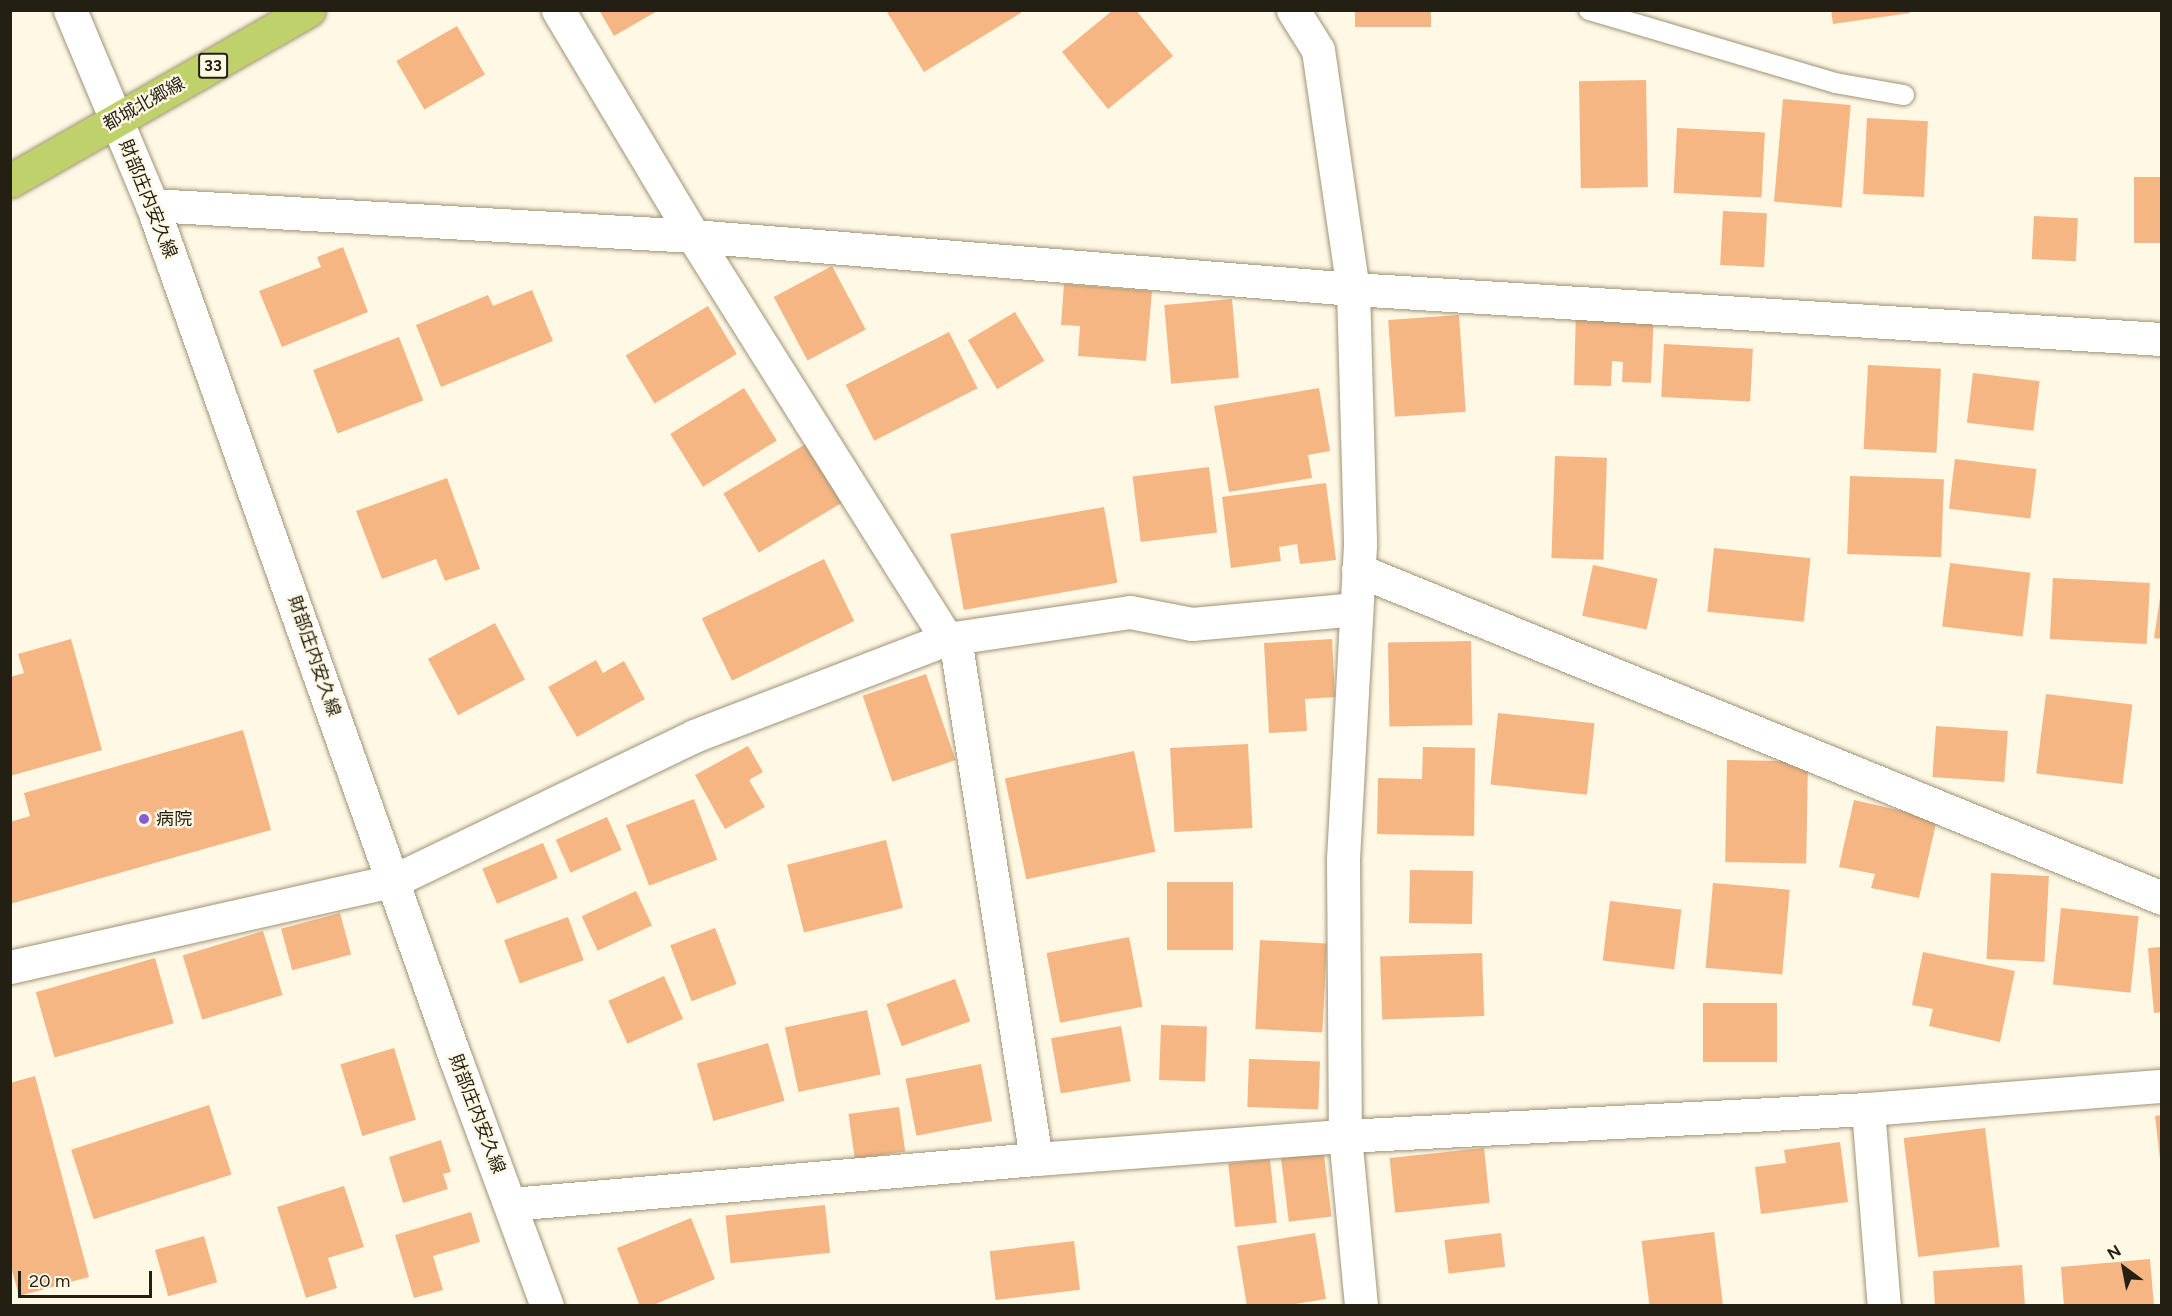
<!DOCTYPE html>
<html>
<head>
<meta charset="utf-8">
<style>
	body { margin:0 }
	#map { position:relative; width:2172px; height:1316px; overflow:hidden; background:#fff8e5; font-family:Figtree,"Noto Sans JP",sans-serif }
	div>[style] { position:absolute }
	.building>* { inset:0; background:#f5b684; transform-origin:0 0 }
	.roads { filter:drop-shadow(0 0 2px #9f9476) drop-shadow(0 0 2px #9f9476) }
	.lane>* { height:20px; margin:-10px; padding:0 10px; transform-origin:10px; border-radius:10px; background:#fff }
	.street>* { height:33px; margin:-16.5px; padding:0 16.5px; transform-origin:16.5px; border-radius:16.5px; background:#fff }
	.secondary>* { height:33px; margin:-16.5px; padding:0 16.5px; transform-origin:16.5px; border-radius:16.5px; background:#fff }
	.primary>* { height:33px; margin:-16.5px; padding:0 16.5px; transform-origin:16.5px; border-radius:16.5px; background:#bfd16a }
	.dots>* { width:16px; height:16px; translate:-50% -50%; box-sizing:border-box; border:3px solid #fff8e5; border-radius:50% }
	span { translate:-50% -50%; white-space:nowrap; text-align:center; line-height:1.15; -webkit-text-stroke:4.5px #fff8e5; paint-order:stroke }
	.shield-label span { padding:2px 4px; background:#fff8e5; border:2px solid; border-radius:4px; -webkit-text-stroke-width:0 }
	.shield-label { font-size:16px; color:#241f13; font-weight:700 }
	.street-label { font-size:18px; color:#241f13 }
	.poi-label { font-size:18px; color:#241f13 }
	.left { translate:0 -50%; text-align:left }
	.frame { position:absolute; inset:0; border:12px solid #241f13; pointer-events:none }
	.north { position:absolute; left:2094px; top:1238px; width:60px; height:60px; -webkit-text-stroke:4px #fff8e5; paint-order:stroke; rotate:328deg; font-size:16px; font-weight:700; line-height:24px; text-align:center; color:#241f13 }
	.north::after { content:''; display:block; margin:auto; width:21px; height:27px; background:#241f13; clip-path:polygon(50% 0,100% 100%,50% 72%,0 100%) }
	.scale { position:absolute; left:18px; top:1271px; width:134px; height:27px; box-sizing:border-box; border:3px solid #241f13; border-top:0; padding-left:8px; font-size:18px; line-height:21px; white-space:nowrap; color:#241f13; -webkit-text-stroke:4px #fff8e5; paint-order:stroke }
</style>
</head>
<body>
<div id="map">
	<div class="building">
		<div style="clip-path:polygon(599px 10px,659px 10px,614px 36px)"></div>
		<div style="clip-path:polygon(889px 10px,1020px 10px,1021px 13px,924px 72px,887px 12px)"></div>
		<div style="clip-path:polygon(1113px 10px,1136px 10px,1173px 56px,1108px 109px,1062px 52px)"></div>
		<div style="left:1355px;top:10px;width:76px;height:17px"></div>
		<div style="clip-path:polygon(1831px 10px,1909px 10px,1910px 13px,1833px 24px)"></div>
		<div style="left:457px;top:26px;width:56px;height:70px;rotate:60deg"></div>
		<div style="left:1646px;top:80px;width:107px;height:67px;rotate:89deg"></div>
		<div style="left:1783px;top:99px;width:68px;height:103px;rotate:5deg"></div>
		<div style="left:1867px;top:118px;width:61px;height:76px;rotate:3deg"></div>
		<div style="left:1677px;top:128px;width:88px;height:65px;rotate:3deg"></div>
		<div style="left:2134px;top:177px;width:28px;height:66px"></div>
		<div style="left:1723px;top:211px;width:44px;height:54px;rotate:3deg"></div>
		<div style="left:2034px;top:216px;width:44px;height:43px;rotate:3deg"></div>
		<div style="clip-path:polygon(343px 247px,368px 312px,282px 347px,259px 291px,321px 267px,317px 257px)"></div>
		<div style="left:832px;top:266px;width:72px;height:66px;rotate:62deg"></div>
		<div style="clip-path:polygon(1064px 284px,1152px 291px,1146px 361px,1078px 356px,1080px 326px,1061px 325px)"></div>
		<div style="clip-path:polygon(532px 290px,553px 341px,441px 387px,416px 325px,488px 295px,493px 306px)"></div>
		<div style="left:1232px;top:299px;width:79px;height:68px;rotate:85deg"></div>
		<div style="left:708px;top:306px;width:56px;height:96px;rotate:59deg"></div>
		<div style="clip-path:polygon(1576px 309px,1654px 312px,1651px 383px,1622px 382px,1623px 362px,1612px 361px,1611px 386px,1574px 385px)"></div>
		<div style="left:1015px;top:312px;width:57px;height:55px;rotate:59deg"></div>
		<div style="left:1459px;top:315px;width:97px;height:71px;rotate:86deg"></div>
		<div style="left:949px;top:332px;width:63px;height:116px;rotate:63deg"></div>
		<div style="left:399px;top:337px;width:68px;height:92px;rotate:69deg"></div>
		<div style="left:1664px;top:344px;width:89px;height:53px;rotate:3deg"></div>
		<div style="left:1868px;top:365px;width:73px;height:84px;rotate:3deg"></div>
		<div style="left:1973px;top:373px;width:67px;height:50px;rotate:7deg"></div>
		<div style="left:744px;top:388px;width:62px;height:87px;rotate:58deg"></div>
		<div style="clip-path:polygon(1319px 388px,1330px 451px,1308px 455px,1312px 478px,1229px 492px,1214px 406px)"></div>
		<div style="left:809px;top:442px;width:69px;height:100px;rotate:59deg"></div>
		<div style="left:1555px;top:456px;width:52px;height:102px;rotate:2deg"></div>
		<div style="left:1955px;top:459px;width:82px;height:50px;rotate:7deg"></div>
		<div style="left:1209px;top:467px;width:66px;height:77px;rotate:83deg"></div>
		<div style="left:1850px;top:476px;width:94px;height:78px;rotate:2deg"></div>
		<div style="clip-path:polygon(447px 478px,480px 569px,445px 581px,436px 559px,382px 579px,356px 511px)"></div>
		<div style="clip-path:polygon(1326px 483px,1336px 560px,1300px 564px,1297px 544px,1279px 547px,1281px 561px,1231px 568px,1222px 497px)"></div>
		<div style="left:1104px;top:507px;width:77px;height:156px;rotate:80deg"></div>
		<div style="left:1714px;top:548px;width:97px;height:64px;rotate:6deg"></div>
		<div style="left:824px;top:559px;width:69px;height:136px;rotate:64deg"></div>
		<div style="left:1950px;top:563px;width:81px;height:64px;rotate:7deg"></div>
		<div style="left:1593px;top:565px;width:66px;height:52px;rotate:12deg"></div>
		<div style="left:2053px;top:578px;width:97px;height:61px;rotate:3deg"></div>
		<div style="clip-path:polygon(2160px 598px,2162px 598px,2162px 639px,2154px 638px)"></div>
		<div style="left:495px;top:623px;width:64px;height:76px;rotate:62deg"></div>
		<div style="clip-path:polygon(71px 639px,102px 750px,10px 776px,10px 677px,24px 673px,18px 654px)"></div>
		<div style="clip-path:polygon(1332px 639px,1335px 697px,1305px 699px,1307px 731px,1269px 733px,1264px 643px)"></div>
		<div style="left:1471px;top:641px;width:84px;height:83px;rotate:89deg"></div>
		<div style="clip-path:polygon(596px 660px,603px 673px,624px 661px,645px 699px,577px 737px,548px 687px)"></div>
		<div style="left:926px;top:674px;width:91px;height:67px;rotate:71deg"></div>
		<div style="left:2046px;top:694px;width:87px;height:80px;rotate:7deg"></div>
		<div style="left:1498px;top:713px;width:97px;height:72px;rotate:6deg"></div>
		<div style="left:1936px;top:726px;width:72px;height:51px;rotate:4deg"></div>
		<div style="clip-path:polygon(243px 730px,271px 830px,10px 904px,10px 822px,30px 816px,24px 793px)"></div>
		<div style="left:1248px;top:744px;width:84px;height:78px;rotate:87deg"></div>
		<div style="clip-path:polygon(748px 746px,763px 772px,749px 780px,765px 807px,725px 829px,695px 775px)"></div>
		<div style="clip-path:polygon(1423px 747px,1475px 748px,1474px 836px,1377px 834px,1378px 778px,1422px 779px)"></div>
		<div style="left:1134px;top:751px;width:103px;height:132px;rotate:78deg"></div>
		<div style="left:1727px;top:760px;width:81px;height:102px;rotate:1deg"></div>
		<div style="left:694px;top:799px;width:65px;height:73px;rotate:69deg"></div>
		<div style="clip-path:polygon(1854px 800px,1937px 819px,1919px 898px,1871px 888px,1875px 874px,1839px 867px)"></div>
		<div style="left:607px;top:817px;width:36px;height:56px;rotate:66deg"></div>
		<div style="left:886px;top:840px;width:70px;height:102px;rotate:76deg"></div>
		<div style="left:543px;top:843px;width:38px;height:66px;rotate:67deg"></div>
		<div style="left:1410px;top:870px;width:63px;height:53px;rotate:1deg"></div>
		<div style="left:1991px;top:873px;width:58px;height:86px;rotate:3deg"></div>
		<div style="left:1167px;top:882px;width:66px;height:68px"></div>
		<div style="left:1713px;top:883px;width:77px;height:85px;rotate:5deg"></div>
		<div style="left:636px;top:891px;width:38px;height:60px;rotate:65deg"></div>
		<div style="left:1610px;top:901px;width:72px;height:60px;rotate:7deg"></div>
		<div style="left:2061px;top:908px;width:78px;height:77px;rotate:6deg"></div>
		<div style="left:340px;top:913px;width:43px;height:61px;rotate:75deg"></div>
		<div style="left:568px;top:917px;width:46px;height:68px;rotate:70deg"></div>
		<div style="left:715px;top:928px;width:60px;height:48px;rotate:69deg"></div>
		<div style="left:263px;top:931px;width:67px;height:84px;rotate:73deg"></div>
		<div style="left:1129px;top:937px;width:71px;height:84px;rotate:79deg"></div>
		<div style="left:1260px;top:940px;width:67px;height:89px;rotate:3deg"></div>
		<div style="clip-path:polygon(2162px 947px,2162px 1012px,2154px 1013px,2148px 948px)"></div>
		<div style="clip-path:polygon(1923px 952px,2015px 971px,2000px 1042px,1929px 1026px,1933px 1009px,1912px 1005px)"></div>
		<div style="left:1482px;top:953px;width:63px;height:102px;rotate:88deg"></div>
		<div style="left:155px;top:958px;width:68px;height:124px;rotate:74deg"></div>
		<div style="left:664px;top:976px;width:47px;height:61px;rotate:66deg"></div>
		<div style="left:955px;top:979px;width:45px;height:73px;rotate:70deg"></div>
		<div style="left:1703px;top:1003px;width:74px;height:59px"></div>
		<div style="left:867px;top:1010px;width:66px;height:84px;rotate:78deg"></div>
		<div style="left:1161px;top:1025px;width:46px;height:55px;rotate:2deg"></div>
		<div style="left:1121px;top:1026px;width:56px;height:71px;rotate:80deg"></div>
		<div style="left:768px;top:1043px;width:60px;height:74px;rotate:74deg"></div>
		<div style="left:394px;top:1048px;width:75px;height:56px;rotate:73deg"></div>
		<div style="left:1249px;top:1059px;width:71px;height:48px;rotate:2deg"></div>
		<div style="left:981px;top:1064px;width:58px;height:77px;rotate:79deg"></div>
		<div style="clip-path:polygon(35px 1076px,89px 1277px,19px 1296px,10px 1263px,10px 1083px)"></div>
		<div style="left:209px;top:1105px;width:73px;height:145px;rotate:72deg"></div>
		<div style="left:899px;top:1107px;width:45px;height:51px;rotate:82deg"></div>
		<div style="clip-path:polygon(2162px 1115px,2162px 1158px,2160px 1159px,2155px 1116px)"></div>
		<div style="left:1985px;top:1128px;width:120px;height:82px;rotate:83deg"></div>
		<div style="clip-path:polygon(441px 1140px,451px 1172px,443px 1174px,448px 1189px,403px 1203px,389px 1157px)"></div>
		<div style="clip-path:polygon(1840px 1142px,1848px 1202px,1761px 1214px,1755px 1167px,1786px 1163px,1784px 1150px)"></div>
		<div style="left:1323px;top:1147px;width:70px;height:43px;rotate:83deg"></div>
		<div style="left:1484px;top:1148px;width:55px;height:95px;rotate:84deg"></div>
		<div style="left:1270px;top:1159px;width:64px;height:42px;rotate:84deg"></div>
		<div style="clip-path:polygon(344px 1186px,364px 1247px,328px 1258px,337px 1288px,306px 1298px,277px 1207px)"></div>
		<div style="left:825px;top:1205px;width:48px;height:100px;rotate:84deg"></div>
		<div style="clip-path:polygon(471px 1212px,480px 1242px,433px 1256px,443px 1290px,414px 1298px,395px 1235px)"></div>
		<div style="clip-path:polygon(691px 1218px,715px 1279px,651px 1306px,640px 1306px,617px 1248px)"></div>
		<div style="left:1714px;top:1232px;width:73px;height:73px;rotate:83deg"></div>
		<div style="clip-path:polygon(1315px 1233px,1326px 1299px,1283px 1306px,1247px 1306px,1237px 1246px)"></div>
		<div style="left:1501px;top:1233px;width:34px;height:57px;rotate:83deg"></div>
		<div style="left:204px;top:1236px;width:48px;height:51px;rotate:74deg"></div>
		<div style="left:1074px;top:1241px;width:49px;height:85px;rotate:83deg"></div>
		<div style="clip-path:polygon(2150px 1259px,2154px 1306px,2064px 1306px,2061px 1267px)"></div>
		<div style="clip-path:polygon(2022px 1265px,2025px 1306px,1935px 1306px,1933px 1271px)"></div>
	</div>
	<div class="roads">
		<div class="lane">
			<div style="left:1589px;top:10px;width:257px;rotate:16.5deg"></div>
			<div style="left:1835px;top:83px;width:70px;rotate:9.9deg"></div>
		</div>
		<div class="street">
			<div style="left:558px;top:10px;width:263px;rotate:59.1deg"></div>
			<div style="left:693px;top:236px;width:476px;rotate:57.8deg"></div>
			<div style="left:1293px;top:10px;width:47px;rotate:58deg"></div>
			<div style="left:1318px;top:50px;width:242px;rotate:81.7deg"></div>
			<div style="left:1353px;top:289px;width:256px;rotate:88.4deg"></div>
			<div style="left:1360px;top:545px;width:314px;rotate:93.1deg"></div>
			<div style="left:1343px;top:859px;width:277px;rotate:89.6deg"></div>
			<div style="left:1345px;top:1136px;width:171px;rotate:84.6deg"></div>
			<div style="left:1358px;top:570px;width:868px;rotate:22.19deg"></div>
			<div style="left:955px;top:638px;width:527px;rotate:81.16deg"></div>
			<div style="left:10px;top:967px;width:393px;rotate:-12.7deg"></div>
			<div style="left:393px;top:881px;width:334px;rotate:-25.7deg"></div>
			<div style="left:694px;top:736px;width:271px;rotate:-21deg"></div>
			<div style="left:947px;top:639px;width:185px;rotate:-8.4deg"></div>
			<div style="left:1130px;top:612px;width:63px;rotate:11deg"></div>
			<div style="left:1192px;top:624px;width:165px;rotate:-5.2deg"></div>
			<div style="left:1868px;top:1109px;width:198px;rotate:85.4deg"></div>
			<div style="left:511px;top:1204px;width:527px;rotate:-4.9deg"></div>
			<div style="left:1036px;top:1159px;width:310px;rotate:-4.3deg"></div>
			<div style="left:1345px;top:1136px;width:524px;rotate:-2.96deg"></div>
			<div style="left:1868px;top:1109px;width:295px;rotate:-4.5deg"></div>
		</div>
		<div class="secondary">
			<div style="left:70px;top:10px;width:212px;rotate:67.2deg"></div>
			<div style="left:152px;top:205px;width:907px;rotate:70.43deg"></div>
			<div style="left:456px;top:1060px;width:262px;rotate:69.7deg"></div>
			<div style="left:152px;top:205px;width:542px;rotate:3.28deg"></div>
			<div style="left:693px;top:236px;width:662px;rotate:4.59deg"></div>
			<div style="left:1353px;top:289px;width:811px;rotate:3.54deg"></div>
		</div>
		<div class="primary">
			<div style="left:10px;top:181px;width:344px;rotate:-29.8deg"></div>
		</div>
	</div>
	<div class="dots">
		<div style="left:144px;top:819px;background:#885dd6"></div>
	</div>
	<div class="shield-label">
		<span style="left:213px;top:66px">33</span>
	</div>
	<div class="street-label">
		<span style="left:144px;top:104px;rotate:-29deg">都城北郷線</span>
		<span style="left:148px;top:199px;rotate:68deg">財部庄内安久線</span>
		<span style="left:314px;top:656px;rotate:71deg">財部庄内安久線</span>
		<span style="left:477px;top:1114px;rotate:69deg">財部庄内安久線</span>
	</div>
	<div class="poi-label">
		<span class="left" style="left:156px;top:819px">病院</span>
	</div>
	<div class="frame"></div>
	<div class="north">N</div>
	<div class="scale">20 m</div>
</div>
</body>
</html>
